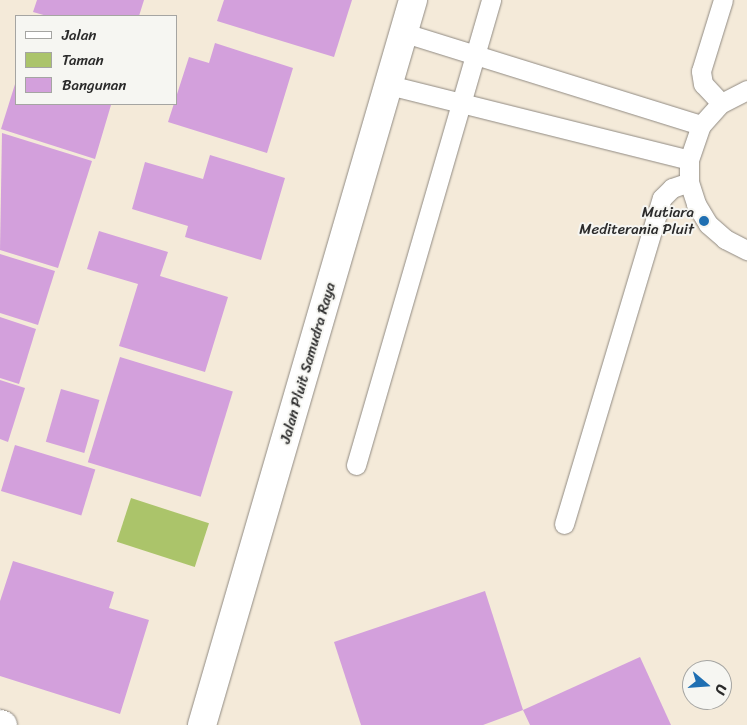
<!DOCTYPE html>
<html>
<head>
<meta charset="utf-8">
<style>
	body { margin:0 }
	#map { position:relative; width:747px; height:725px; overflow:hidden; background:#f4ead9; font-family:Sriracha,sans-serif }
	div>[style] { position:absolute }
	.green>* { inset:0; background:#abc46a; transform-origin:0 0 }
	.building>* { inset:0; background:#d3a0dc; transform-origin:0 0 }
	.roads { filter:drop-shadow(0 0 1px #908a82) drop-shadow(0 0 1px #908a82) }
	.lane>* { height:19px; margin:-9.5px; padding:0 9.5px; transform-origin:9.5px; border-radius:9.5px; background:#fff }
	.street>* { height:28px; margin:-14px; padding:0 14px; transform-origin:14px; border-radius:14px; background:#fff }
	.dots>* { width:14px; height:14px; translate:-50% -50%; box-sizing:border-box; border:2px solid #f6f6f2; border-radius:50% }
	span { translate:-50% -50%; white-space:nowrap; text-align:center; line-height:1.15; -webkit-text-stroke:4px #f6f6f2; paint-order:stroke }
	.poi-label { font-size:15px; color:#2b2b2b }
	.right { translate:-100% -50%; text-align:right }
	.street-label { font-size:15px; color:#2b2b2b }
	.legend { position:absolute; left:15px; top:15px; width:162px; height:90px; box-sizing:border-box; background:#f6f6f2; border:1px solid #a5a5a2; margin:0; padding:6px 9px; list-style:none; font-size:15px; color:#2b2b2b }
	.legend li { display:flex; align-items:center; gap:10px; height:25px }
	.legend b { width:25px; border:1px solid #a5a5a2 }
	.north { position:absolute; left:682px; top:660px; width:50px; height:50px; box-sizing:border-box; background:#f6f6f2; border:1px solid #a5a5a2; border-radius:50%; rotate:108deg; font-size:14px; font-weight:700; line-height:20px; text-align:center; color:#2b2b2b }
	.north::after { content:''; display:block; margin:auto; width:18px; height:22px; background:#1f6fb2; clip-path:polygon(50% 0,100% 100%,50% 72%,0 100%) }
</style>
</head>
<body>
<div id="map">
	<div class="green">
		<div style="left:131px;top:498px;width:82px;height:46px;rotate:18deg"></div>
	</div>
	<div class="building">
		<div style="clip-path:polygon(37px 0,144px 0,139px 16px,47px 16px,33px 12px)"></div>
		<div style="clip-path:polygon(224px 0,352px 0,334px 57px,217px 21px)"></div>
		<div style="clip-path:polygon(215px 43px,293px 68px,267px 153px,168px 122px,189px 57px,209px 63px)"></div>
		<div style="clip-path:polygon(16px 81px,16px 104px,111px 105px,95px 159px,1px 129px)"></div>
		<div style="clip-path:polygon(2px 133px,92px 161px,58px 268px,0 250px)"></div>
		<div style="clip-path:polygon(210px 155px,285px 178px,261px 260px,185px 237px,188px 226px,132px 209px,145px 162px,203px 179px)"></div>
		<div style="clip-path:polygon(99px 231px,168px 252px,160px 276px,228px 297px,205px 372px,119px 346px,138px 284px,87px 269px)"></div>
		<div style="clip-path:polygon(0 254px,55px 271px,38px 325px,0 313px)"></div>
		<div style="clip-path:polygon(0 317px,36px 329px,19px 384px,0 378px)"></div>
		<div style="left:120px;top:357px;width:118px;height:110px;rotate:17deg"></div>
		<div style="clip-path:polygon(0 380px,25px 388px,8px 442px,0 439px)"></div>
		<div style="left:61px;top:389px;width:40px;height:55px;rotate:16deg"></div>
		<div style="left:15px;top:445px;width:84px;height:48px;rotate:17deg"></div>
		<div style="clip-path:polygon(13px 561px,114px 592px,109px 608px,149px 620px,120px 714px,0 676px,0 601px)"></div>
		<div style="clip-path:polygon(485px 591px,523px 710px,483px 725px,361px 725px,334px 642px)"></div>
		<div style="clip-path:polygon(640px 657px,671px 725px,530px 725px,523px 710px)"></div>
	</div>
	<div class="roads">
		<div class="lane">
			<div style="left:405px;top:33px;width:310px;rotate:17.3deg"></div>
			<div style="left:389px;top:85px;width:309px;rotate:14deg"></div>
			<div style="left:747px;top:90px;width:29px;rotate:153deg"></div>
			<div style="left:721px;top:103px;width:30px;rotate:132deg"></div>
			<div style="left:701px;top:125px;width:37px;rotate:109deg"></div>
			<div style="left:689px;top:160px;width:22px;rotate:90deg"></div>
			<div style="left:689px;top:182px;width:23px;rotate:72deg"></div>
			<div style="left:696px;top:204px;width:23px;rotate:59deg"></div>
			<div style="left:708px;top:224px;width:23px;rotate:41deg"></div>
			<div style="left:725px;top:239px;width:25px;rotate:27deg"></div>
			<div style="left:721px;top:103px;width:26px;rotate:-133deg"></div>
			<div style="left:703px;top:84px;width:13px;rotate:-99deg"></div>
			<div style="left:701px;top:71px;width:74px;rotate:-72.8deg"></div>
			<div style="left:356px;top:465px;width:484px;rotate:-73.8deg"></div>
			<div style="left:564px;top:524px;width:340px;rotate:-73.3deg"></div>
			<div style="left:662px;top:198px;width:14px;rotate:-45deg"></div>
			<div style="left:672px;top:188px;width:18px;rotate:-19deg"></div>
		</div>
		<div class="street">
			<div style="left:0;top:724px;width:3px;rotate:18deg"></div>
			<div style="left:202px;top:725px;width:755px;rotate:-73.77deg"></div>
		</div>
	</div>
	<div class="dots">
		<div style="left:704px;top:221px;background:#1f6fb2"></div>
	</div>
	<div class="poi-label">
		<span class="right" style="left:694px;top:221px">Mutiara<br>Mediterania Pluit</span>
	</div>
	<div class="street-label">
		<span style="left:308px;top:363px;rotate:-74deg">Jalan Pluit Samudra Raya</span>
	</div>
	<ul class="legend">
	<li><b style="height:6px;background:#fff"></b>Jalan</li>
	<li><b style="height:14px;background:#abc46a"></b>Taman</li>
	<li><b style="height:14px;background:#d3a0dc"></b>Bangunan</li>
	</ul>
	<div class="north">U</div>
</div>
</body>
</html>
